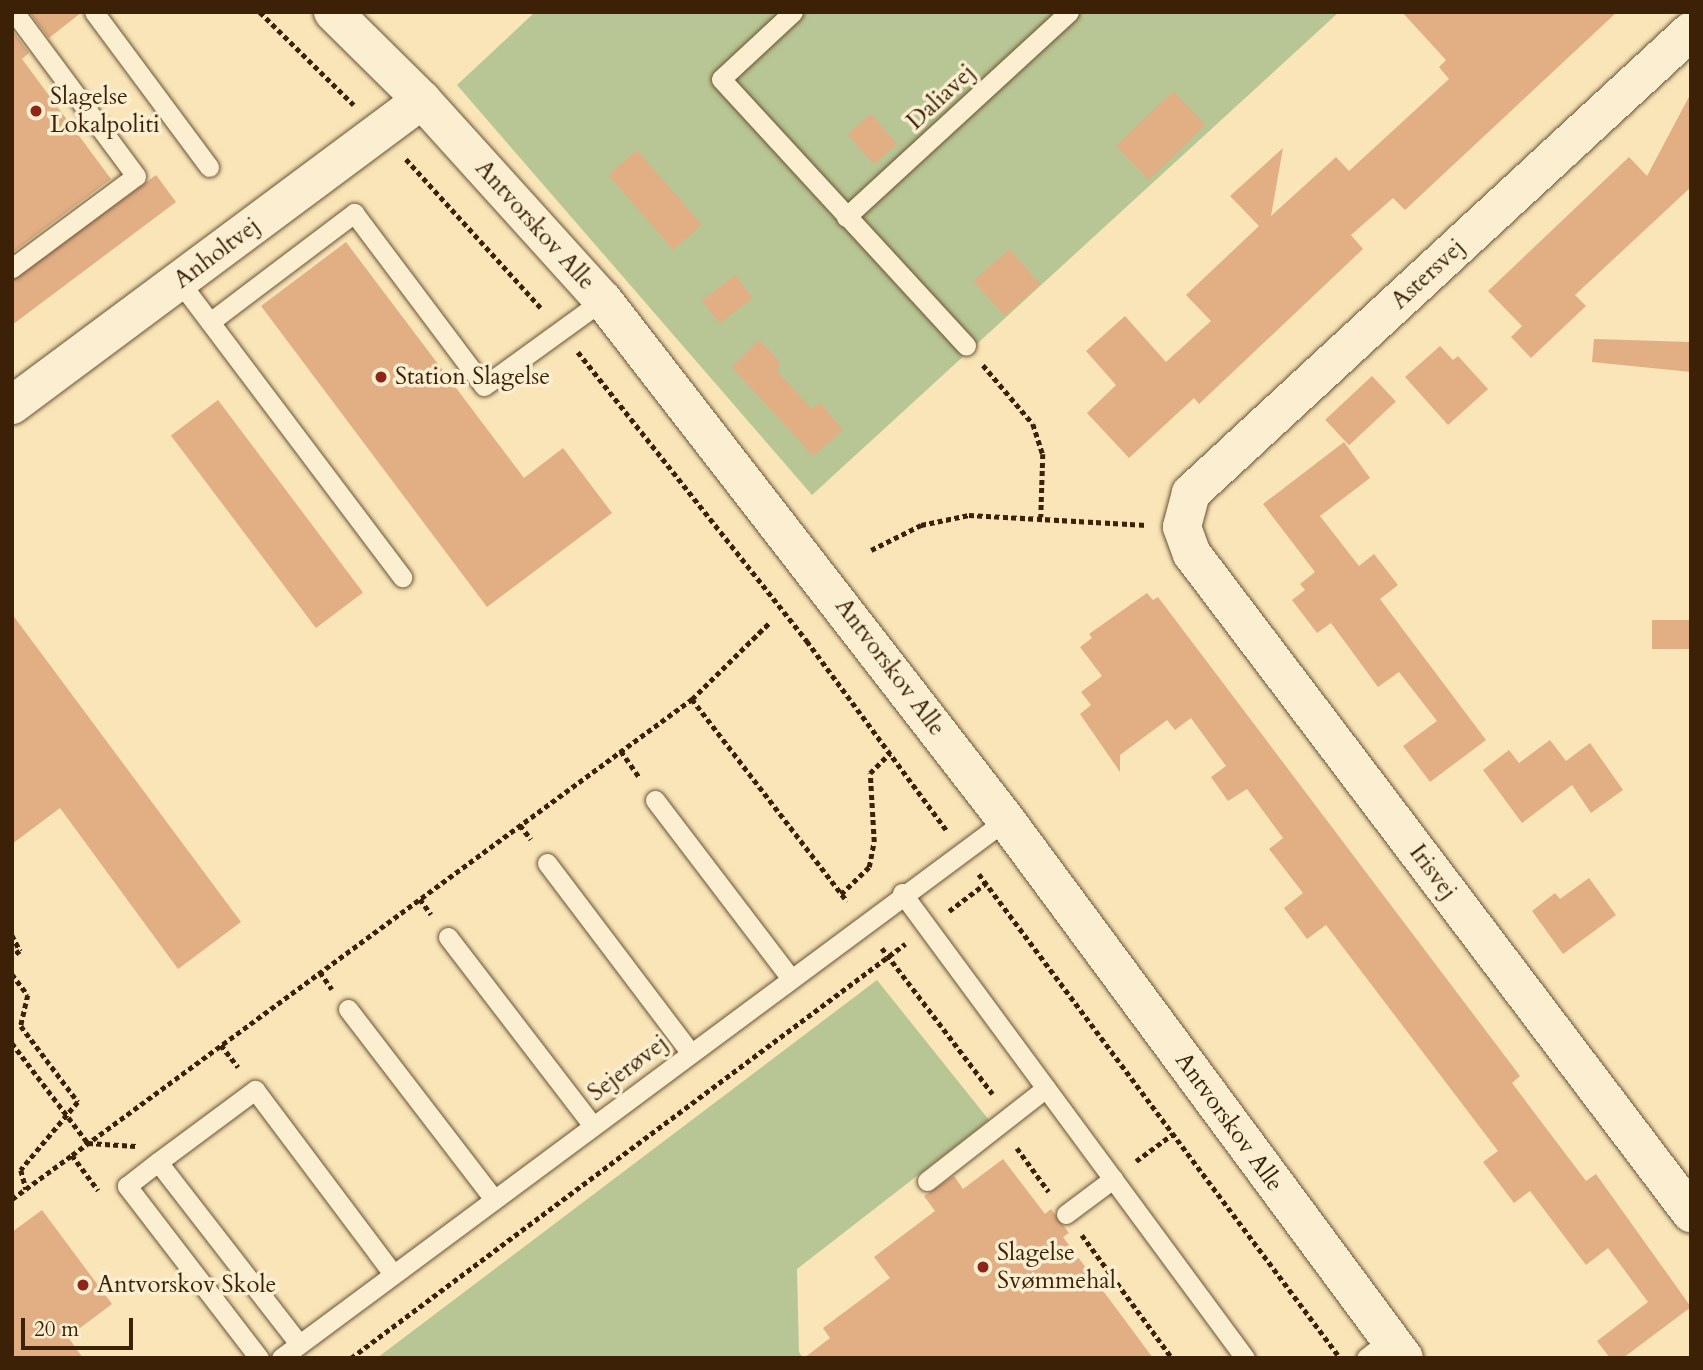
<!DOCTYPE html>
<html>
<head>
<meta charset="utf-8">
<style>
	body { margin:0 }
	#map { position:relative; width:1703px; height:1370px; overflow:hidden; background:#f9e5b8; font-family:Cardo,serif }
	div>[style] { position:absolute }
	.green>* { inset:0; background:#b7c694 }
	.building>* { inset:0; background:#e2af85; transform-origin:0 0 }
	.path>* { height:4.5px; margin-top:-2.25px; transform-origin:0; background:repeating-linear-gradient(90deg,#3d2107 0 5px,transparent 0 8.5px) }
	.roads { filter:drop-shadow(0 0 2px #6c5233) drop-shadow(0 0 2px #6c5233) }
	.service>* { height:19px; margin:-9.5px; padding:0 9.5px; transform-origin:9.5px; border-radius:9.5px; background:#fbeed1 }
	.minor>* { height:38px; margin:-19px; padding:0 19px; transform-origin:19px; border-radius:19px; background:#fbeed1 }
	.tertiary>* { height:38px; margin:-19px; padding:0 19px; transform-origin:19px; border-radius:19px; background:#fbeed1 }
	.dots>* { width:19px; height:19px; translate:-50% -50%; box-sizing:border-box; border:4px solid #fbeed1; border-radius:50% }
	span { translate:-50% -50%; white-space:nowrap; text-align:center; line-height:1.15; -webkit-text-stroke:7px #fbeed1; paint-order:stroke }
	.poi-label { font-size:24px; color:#3d2107 }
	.left { translate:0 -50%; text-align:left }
	.street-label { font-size:24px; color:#3d2107 }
	.frame { position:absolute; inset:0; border:14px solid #3d2107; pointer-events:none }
	.scale { position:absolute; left:21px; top:1318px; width:112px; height:32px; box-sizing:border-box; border:4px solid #3d2107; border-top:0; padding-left:9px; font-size:21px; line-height:24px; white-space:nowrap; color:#3d2107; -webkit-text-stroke:5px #fbeed1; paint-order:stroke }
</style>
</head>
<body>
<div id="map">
	<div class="green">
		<div style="clip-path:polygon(535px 12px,1339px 12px,812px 495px,457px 85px)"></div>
		<div style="clip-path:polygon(877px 980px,989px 1120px,797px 1269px,799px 1352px,803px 1358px,377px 1358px)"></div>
	</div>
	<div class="building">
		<div style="clip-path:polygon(29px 12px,82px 12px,49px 38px)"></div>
		<div style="clip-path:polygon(1402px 12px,1617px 12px,1405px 210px,1393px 198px,1351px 235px,1363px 249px,1199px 404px,1194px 398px,1129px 458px,1087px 413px,1116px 385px,1086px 351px,1125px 316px,1166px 362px,1211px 321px,1186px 295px,1259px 226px,1230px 196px,1283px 148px,1271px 216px,1336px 157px,1349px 171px,1449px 79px,1439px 67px,1446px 60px)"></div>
		<div style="clip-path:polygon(12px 30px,29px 53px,22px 59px,111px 179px,12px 253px)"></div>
		<div style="left:1173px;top:91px;width:47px;height:79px;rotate:46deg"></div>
		<div style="clip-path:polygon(1691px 93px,1691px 187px,1575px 295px,1586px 306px,1531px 358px,1511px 337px,1522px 326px,1488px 291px,1629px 157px,1647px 176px)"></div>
		<div style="left:871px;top:114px;width:40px;height:31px;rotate:49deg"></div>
		<div style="left:637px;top:150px;width:99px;height:38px;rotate:49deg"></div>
		<div style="clip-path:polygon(156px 175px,176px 202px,12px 325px,12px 280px)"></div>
		<div style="clip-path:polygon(346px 242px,524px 478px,563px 448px,612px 513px,487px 607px,261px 306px)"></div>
		<div style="left:1009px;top:249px;width:47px;height:48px;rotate:48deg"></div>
		<div style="left:735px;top:275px;width:29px;height:42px;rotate:52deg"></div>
		<div style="clip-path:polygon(1594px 339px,1691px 342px,1691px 372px,1592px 362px)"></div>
		<div style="clip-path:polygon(759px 340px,780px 362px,777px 371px,812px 409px,820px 402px,843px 430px,813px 456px,732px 367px)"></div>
		<div style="clip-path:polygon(1440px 346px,1453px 360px,1458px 356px,1488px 389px,1448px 425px,1405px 377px)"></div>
		<div style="left:1372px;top:376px;width:35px;height:64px;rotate:47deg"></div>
		<div style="left:218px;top:400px;width:241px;height:59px;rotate:53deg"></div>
		<div style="clip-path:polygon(1344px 442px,1370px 478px,1320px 516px,1359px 566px,1374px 554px,1398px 585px,1380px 599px,1486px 740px,1430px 782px,1403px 746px,1437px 721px,1399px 672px,1378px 687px,1331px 623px,1317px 633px,1292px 600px,1305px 590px,1300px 584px,1315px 572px,1263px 504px)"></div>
		<div style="clip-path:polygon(1147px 593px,1153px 600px,1158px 597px,1520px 1076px,1512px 1083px,1586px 1181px,1596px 1174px,1691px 1307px,1623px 1358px,1610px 1358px,1597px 1341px,1648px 1302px,1608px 1248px,1586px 1265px,1530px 1191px,1514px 1203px,1483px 1162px,1498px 1151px,1326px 925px,1307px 939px,1284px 908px,1303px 893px,1269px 849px,1283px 838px,1247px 789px,1228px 801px,1211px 777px,1226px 766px,1191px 718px,1175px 730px,1167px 720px,1120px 755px,1120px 772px,1080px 714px,1091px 705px,1081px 692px,1102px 676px,1080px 647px,1092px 638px,1089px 634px)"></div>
		<div style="clip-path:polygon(12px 614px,241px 922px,178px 969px,60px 808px,12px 844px)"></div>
		<div style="left:1691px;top:620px;width:29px;height:39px;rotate:90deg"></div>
		<div style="clip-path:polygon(1550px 740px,1566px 761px,1590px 743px,1623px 790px,1591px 813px,1572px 785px,1522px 823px,1483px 770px,1509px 750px,1519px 763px)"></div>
		<div style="clip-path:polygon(1589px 878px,1616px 915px,1563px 954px,1532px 911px,1555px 893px,1560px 899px)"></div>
		<div style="clip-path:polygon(1003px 1159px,1045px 1214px,1051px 1209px,1069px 1233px,1063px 1237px,1153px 1358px,804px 1358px,830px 1338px,823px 1328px,890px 1278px,874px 1257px,935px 1211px,924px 1196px,954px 1176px,963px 1189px)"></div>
		<div style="clip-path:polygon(42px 1210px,112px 1304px,68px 1337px,83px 1358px,12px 1358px,12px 1232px)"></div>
	</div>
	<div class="path">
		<div style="left:260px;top:12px;width:132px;rotate:44.7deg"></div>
		<div style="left:406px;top:159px;width:201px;rotate:47.8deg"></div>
		<div style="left:578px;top:352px;width:369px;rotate:51.6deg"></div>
		<div style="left:807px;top:641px;width:236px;rotate:53.6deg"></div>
		<div style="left:983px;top:365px;width:77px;rotate:49.7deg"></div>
		<div style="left:1033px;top:424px;width:32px;rotate:72deg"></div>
		<div style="left:1043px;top:454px;width:63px;rotate:91.8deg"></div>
		<div style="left:871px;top:550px;width:56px;rotate:-26.6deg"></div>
		<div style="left:921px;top:525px;width:49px;rotate:-11.8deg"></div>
		<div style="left:969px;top:515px;width:178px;rotate:3.2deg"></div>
		<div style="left:692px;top:699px;width:255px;rotate:52.5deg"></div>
		<div style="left:621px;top:751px;width:32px;rotate:55deg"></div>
		<div style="left:520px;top:825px;width:18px;rotate:52deg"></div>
		<div style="left:979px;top:874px;width:600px;rotate:53.26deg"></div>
		<div style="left:841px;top:894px;width:39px;rotate:-44deg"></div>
		<div style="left:869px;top:867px;width:25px;rotate:-79deg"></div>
		<div style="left:874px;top:842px;width:69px;rotate:-93.3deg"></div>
		<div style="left:870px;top:773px;width:28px;rotate:-45deg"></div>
		<div style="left:420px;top:899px;width:19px;rotate:54deg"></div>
		<div style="left:949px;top:911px;width:46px;rotate:-37.1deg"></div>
		<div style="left:12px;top:935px;width:18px;rotate:63deg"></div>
		<div style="left:20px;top:951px;width:10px;rotate:143deg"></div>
		<div style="left:882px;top:948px;width:183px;rotate:52.8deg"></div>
		<div style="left:320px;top:972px;width:21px;rotate:55deg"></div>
		<div style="left:12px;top:974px;width:26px;rotate:53deg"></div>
		<div style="left:28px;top:995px;width:32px;rotate:103deg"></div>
		<div style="left:21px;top:1026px;width:95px;rotate:53.1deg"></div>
		<div style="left:78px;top:1102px;width:89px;rotate:130deg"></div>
		<div style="left:21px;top:1170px;width:20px;rotate:75deg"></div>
		<div style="left:12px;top:1043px;width:126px;rotate:52.8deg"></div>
		<div style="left:88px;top:1143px;width:48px;rotate:3.6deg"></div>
		<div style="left:221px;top:1045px;width:28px;rotate:52deg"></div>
		<div style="left:1017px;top:1148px;width:54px;rotate:54deg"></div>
		<div style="left:72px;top:1155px;width:770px;rotate:-36.33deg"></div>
		<div style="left:692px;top:699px;width:110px;rotate:-44.6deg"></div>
		<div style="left:1136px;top:1161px;width:46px;rotate:-36.1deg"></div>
		<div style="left:12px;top:1199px;width:74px;rotate:-36.3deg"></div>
		<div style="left:72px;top:1155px;width:44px;rotate:53.4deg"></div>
		<div style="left:1082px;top:1235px;width:152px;rotate:53.8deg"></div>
		<div style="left:351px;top:1358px;width:692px;rotate:-36.77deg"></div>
	</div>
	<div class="roads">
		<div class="service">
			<div style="left:94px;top:12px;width:193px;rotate:53.4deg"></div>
			<div style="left:793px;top:12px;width:98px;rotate:137.1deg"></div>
			<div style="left:721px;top:79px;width:362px;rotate:47.4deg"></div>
			<div style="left:846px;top:217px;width:303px;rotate:-42.6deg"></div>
			<div style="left:12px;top:268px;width:154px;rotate:-36.6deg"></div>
			<div style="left:136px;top:176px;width:204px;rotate:-126.6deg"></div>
			<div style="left:179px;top:281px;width:371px;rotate:53deg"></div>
			<div style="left:210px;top:322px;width:181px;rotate:-37.1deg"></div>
			<div style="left:354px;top:213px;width:216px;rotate:53.1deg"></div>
			<div style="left:484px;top:386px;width:147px;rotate:-35.9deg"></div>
			<div style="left:655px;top:800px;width:223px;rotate:52.7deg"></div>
			<div style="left:547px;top:863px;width:237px;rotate:52.9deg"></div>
			<div style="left:902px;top:893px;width:578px;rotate:53.59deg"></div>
			<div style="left:448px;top:937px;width:237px;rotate:52.5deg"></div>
			<div style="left:348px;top:1009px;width:240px;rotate:52.5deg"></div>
			<div style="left:158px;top:1162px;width:121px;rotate:-36.6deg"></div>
			<div style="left:255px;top:1090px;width:230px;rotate:53.1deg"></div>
			<div style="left:927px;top:1181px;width:151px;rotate:-38deg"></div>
			<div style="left:1066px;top:1214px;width:59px;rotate:-36.7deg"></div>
			<div style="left:259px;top:1358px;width:217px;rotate:-127.5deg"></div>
			<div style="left:127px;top:1186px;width:39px;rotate:-38deg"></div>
			<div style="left:158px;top:1162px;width:230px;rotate:52.2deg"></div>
			<div style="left:281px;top:1358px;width:903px;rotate:-36.58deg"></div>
			<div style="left:1366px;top:1358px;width:31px;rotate:-38deg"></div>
		</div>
		<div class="minor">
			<div style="left:1691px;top:31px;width:681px;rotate:137.26deg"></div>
			<div style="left:1191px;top:493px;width:35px;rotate:105deg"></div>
			<div style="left:1182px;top:527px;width:29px;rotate:70deg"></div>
			<div style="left:1192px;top:554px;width:827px;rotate:52.87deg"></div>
			<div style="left:12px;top:405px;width:511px;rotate:-36.65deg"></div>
		</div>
		<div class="tertiary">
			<div style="left:333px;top:12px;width:125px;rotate:44.7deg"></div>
			<div style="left:422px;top:100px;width:270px;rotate:47.9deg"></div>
			<div style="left:603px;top:300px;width:658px;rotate:52.22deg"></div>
			<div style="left:1006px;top:820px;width:669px;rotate:53.51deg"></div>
		</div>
	</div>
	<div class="dots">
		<div style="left:36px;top:111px;background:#8f2418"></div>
		<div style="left:381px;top:377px;background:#8f2418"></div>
		<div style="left:983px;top:1267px;background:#8f2418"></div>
		<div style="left:83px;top:1285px;background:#8f2418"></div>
	</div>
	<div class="poi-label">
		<span class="left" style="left:50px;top:111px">Slagelse<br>Lokalpoliti</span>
		<span class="left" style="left:395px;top:377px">Station Slagelse</span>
		<span class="left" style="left:997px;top:1267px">Slagelse<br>Svømmehal</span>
		<span class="left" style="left:97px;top:1285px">Antvorskov Skole</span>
	</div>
	<div class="street-label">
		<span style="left:941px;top:97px;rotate:-43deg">Daliavej</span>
		<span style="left:535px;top:225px;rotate:48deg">Antvorskov Alle</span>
		<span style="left:217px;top:253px;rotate:-37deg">Anholtvej</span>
		<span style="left:1428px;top:274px;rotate:-43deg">Astersvej</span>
		<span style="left:890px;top:667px;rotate:53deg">Antvorskov Alle</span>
		<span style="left:1433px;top:872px;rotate:53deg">Irisvej</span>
		<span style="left:628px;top:1068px;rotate:-37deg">Sejerøvej</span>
		<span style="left:1229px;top:1122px;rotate:54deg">Antvorskov Alle</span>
	</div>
	<div class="frame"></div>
	<div class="scale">20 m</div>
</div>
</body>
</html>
